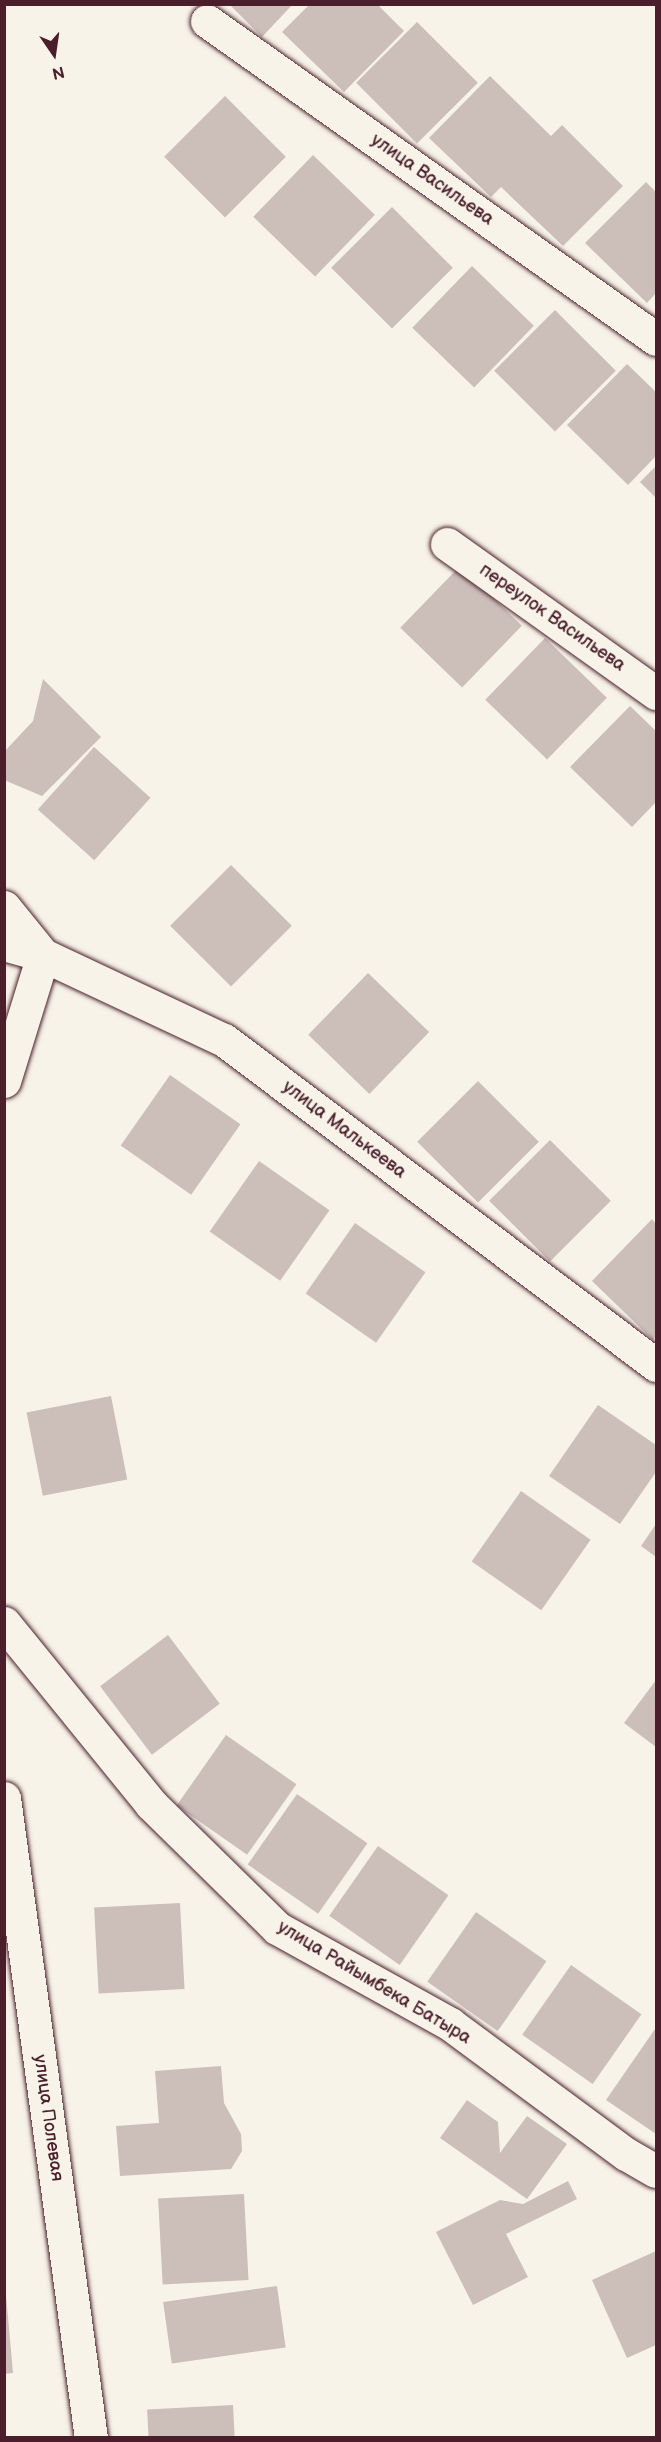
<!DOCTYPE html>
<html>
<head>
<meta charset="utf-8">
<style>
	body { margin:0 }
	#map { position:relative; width:661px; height:2442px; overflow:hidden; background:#f7f3e8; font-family:"Balsamiq Sans",sans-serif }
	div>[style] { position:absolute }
	.building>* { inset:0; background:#ccbfb9; transform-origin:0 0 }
	.roads { filter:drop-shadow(0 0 2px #4a1f2b) drop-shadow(0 0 2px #4a1f2b) }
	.minor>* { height:33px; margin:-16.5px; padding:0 16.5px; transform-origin:16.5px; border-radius:16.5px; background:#f7f3e8 }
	span { translate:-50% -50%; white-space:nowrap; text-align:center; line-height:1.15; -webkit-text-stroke:4.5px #f7f3e8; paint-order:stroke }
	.street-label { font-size:18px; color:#4a1f2b }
	.frame { position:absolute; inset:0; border:6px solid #4a1f2b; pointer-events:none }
	.north { position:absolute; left:24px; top:24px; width:60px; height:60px; -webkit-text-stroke:4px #f7f3e8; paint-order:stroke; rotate:167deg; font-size:16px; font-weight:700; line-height:24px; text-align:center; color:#4a1f2b }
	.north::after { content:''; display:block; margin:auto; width:21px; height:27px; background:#4a1f2b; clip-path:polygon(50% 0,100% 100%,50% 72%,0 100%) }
</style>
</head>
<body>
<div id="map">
	<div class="building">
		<div style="clip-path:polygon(229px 4px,293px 4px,262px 37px)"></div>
		<div style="clip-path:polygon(310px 4px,377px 4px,404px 31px,344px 92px,282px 32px)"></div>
		<div style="left:417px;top:22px;width:86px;height:86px;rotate:45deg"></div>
		<div style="clip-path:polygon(490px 76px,551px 136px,562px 125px,623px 186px,563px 246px,501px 187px,491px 197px,429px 138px)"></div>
		<div style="left:225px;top:96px;width:86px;height:86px;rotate:45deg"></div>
		<div style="left:313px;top:155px;width:86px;height:86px;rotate:44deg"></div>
		<div style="clip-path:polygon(646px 182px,656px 192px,656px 293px,647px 303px,585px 243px)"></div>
		<div style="left:392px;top:207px;width:86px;height:86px;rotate:45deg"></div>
		<div style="left:472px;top:266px;width:86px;height:86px;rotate:44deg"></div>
		<div style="left:555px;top:310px;width:86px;height:86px;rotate:45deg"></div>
		<div style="clip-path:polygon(627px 364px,656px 392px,656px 456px,628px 485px,567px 425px)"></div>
		<div style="clip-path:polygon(656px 466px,656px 498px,640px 482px)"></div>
		<div style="left:460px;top:566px;width:86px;height:86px;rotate:44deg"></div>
		<div style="left:545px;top:638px;width:86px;height:86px;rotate:44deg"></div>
		<div style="clip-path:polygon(43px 679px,101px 737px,42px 796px,4px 780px,4px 752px,33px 721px)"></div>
		<div style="clip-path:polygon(630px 706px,656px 731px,656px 802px,632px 827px,570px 767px)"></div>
		<div style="left:94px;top:747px;width:76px;height:84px;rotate:42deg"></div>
		<div style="left:231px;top:865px;width:86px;height:86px;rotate:45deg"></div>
		<div style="left:368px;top:973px;width:85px;height:86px;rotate:44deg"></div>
		<div style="left:170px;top:1075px;width:86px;height:86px;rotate:35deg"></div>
		<div style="left:478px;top:1081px;width:86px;height:86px;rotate:45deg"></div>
		<div style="left:550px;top:1140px;width:86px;height:86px;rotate:45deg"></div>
		<div style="left:259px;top:1161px;width:86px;height:86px;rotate:35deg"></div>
		<div style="clip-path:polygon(652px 1219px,656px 1224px,656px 1336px,653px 1340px,592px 1281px)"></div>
		<div style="left:355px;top:1223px;width:86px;height:86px;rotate:35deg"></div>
		<div style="left:111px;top:1396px;width:85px;height:86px;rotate:79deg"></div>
		<div style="clip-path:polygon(598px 1405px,656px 1445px,656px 1472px,620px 1524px,549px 1476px)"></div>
		<div style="left:521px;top:1491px;width:85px;height:86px;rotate:35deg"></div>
		<div style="clip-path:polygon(656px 1524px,656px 1557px,641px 1546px)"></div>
		<div style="left:168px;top:1635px;width:86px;height:85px;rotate:53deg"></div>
		<div style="clip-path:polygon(656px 1680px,656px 1747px,624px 1723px)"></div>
		<div style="left:226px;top:1735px;width:86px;height:86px;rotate:35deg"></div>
		<div style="left:297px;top:1794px;width:86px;height:86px;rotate:35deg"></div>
		<div style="left:378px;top:1846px;width:86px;height:85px;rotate:35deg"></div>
		<div style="left:180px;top:1903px;width:86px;height:86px;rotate:87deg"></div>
		<div style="left:476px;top:1912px;width:86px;height:85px;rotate:35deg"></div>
		<div style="left:571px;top:1965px;width:86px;height:85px;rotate:35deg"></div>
		<div style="clip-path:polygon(655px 2029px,656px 2030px,656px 2134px,606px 2100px)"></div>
		<div style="clip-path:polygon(221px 2066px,224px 2103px,241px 2134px,242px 2151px,231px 2169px,120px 2176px,116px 2126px,159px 2123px,155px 2071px)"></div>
		<div style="clip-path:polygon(467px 2100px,498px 2122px,500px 2153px,527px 2116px,567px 2144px,527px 2199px,440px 2138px)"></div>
		<div style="clip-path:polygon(568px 2181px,577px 2199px,506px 2234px,528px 2277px,473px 2305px,436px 2232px,500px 2200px,523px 2204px)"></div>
		<div style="left:244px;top:2194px;width:86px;height:86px;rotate:87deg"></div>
		<div style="clip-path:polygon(656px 2251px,656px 2345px,627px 2358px,592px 2280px)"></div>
		<div style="left:277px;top:2286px;width:62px;height:115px;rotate:82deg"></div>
		<div style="clip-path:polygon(6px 2295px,13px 2373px,4px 2374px,4px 2296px)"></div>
		<div style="left:233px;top:2405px;width:33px;height:86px;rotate:87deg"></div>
	</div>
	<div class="roads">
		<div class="minor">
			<div style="left:207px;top:21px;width:550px;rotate:35.31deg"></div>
			<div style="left:447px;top:544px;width:257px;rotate:35.5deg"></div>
			<div style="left:4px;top:907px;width:62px;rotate:50.9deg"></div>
			<div style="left:4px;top:944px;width:41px;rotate:15.8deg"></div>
			<div style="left:43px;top:955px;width:200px;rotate:25.2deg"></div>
			<div style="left:224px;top:1040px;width:541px;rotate:36.95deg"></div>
			<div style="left:4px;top:1081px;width:132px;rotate:-72.8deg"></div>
			<div style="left:4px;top:1623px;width:233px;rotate:50.9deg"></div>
			<div style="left:151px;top:1804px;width:177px;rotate:44.5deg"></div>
			<div style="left:277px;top:1928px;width:198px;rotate:29deg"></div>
			<div style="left:450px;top:2024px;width:219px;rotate:36.5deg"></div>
			<div style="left:626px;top:2154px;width:34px;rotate:30deg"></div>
			<div style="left:4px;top:1798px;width:646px;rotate:82.26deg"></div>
		</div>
	</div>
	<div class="street-label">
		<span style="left:432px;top:180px;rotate:35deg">улица Васильева</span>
		<span style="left:552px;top:618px;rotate:35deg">переулок Васильева</span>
		<span style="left:344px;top:1130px;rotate:37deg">улица Малькеева</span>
		<span style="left:374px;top:1983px;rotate:31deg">улица Райымбека Батыра</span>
		<span style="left:48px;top:2118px;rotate:82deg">улица Полевая</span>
	</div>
	<div class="frame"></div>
	<div class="north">N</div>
</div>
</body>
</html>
